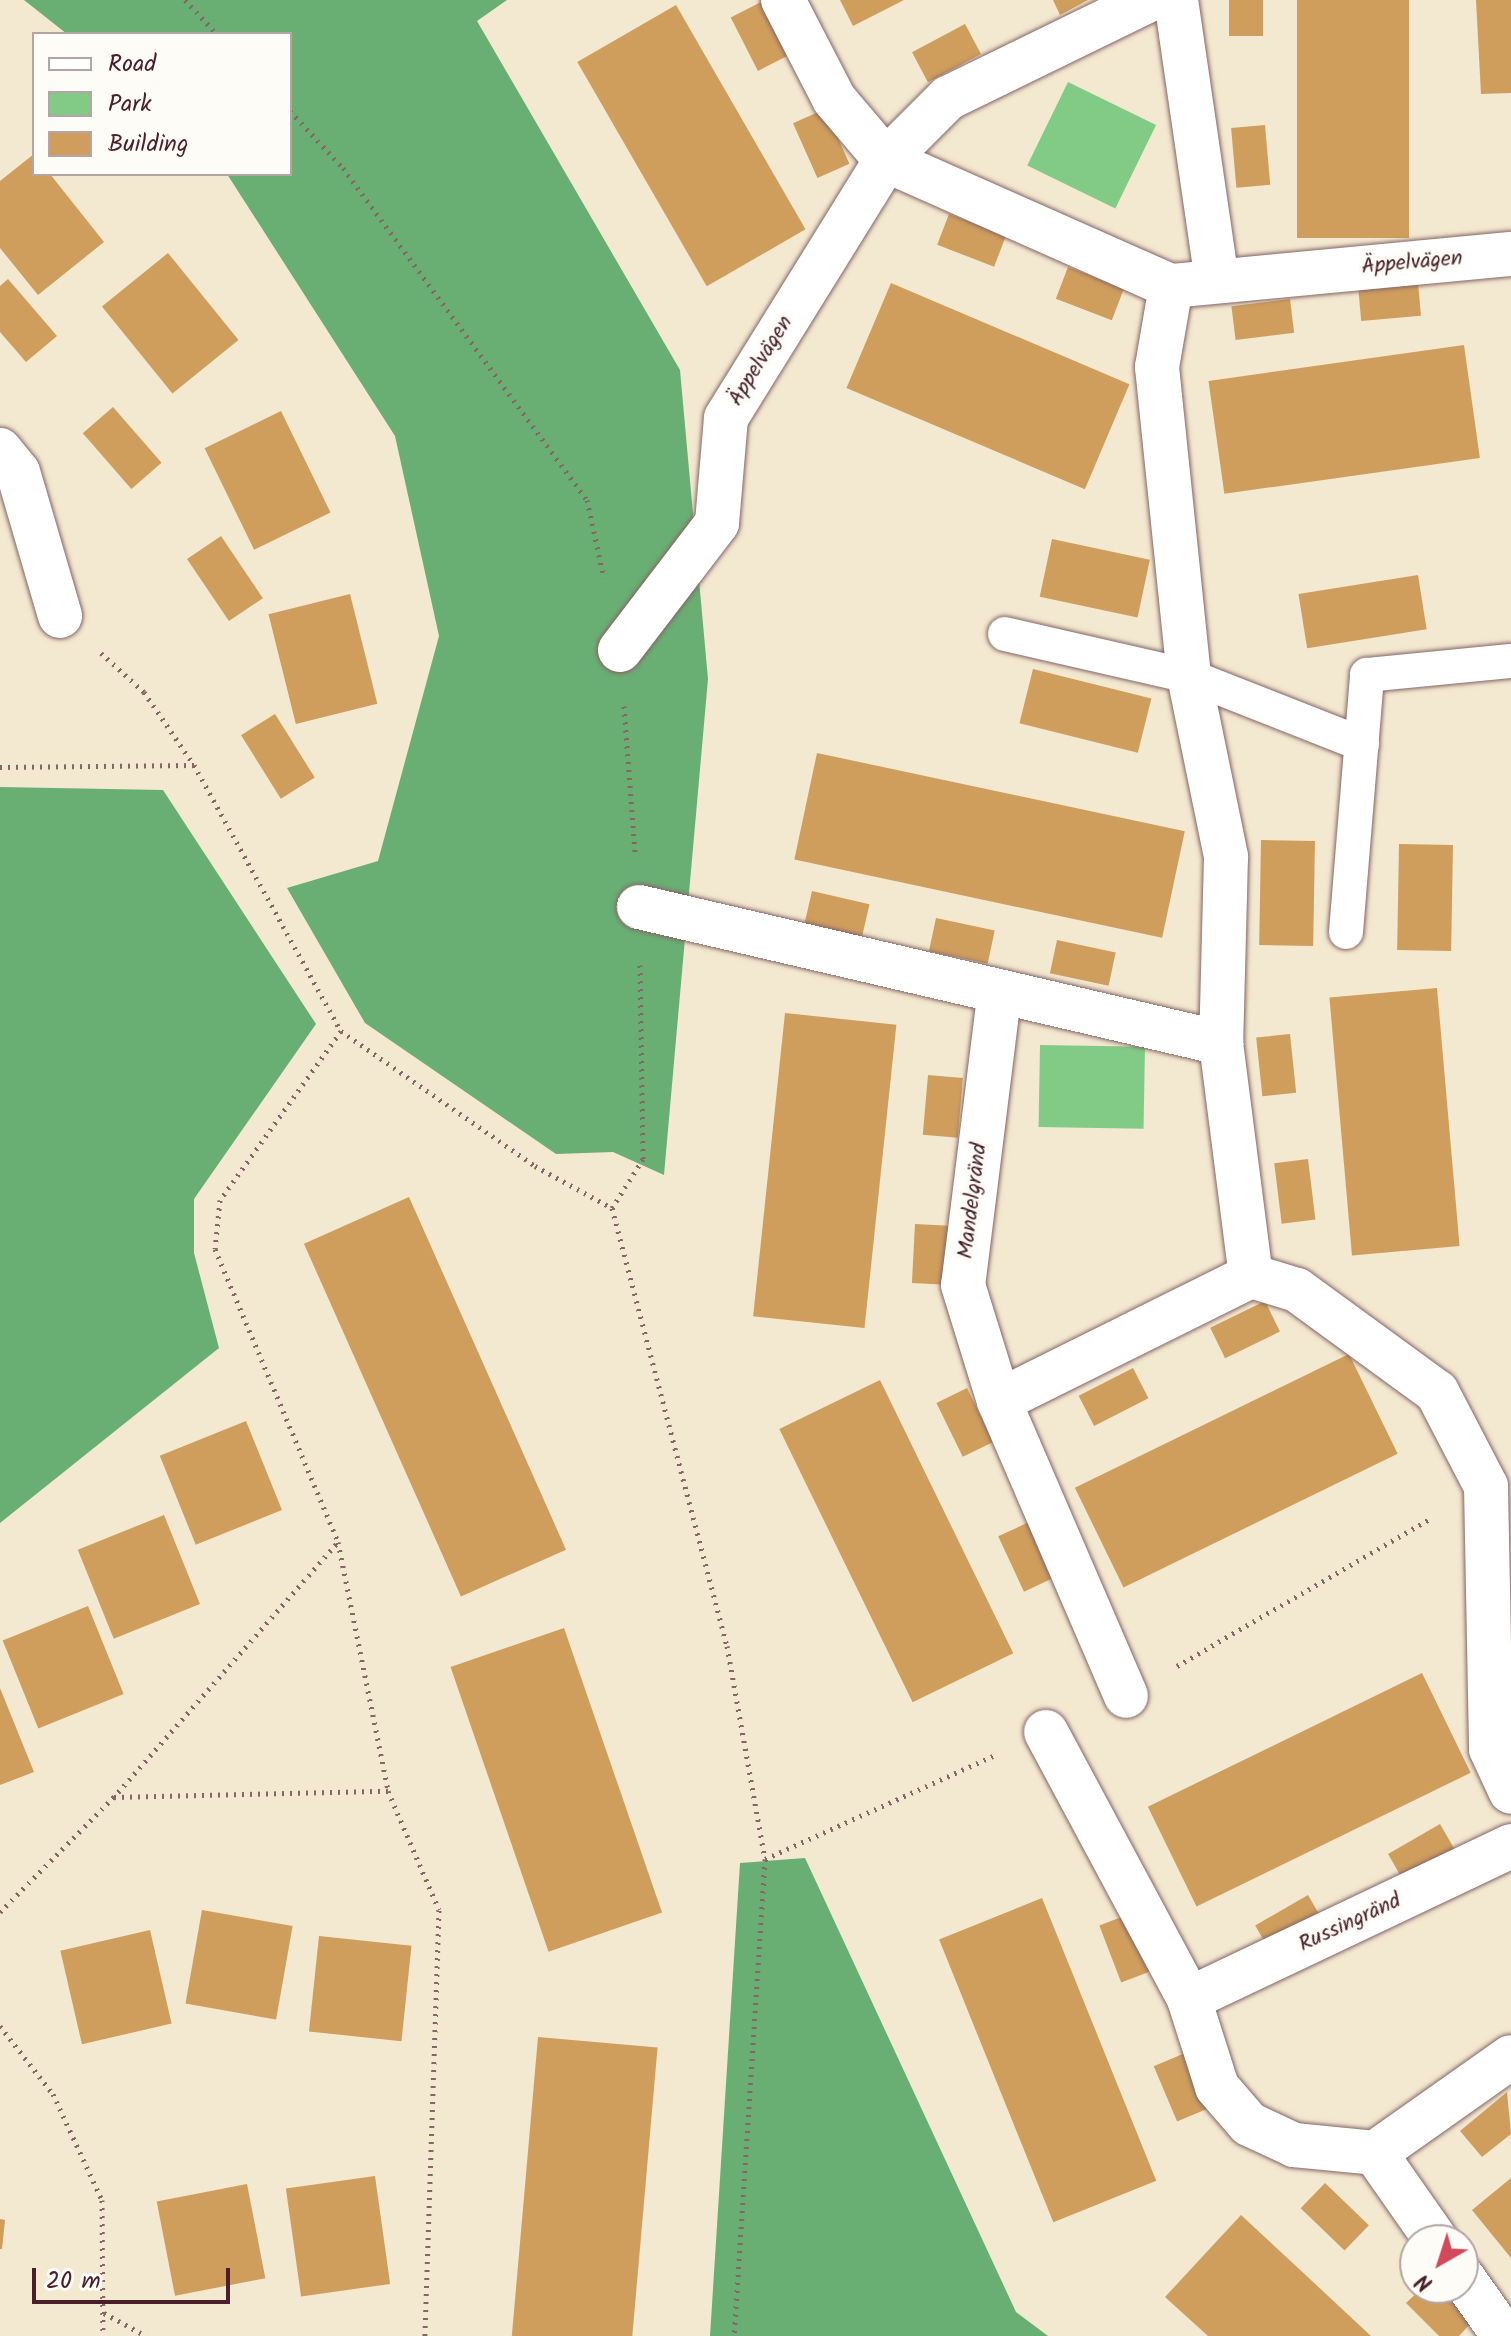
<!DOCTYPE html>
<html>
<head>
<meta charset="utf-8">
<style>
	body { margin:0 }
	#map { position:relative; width:1511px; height:2336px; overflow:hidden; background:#f3e8d0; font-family:Kalam,sans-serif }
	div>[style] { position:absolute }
	.green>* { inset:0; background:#82cb87; transform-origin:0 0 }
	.forest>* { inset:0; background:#69af74 }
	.building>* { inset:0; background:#cf9e5d; transform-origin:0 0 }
	.path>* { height:5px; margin-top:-2.5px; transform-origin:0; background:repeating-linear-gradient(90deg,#856565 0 2px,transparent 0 8px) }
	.roads { filter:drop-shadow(0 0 2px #856565) drop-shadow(0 0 2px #856565) }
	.service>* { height:34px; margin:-17px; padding:0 17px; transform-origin:17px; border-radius:17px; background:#fff }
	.minor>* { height:44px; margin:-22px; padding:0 22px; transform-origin:22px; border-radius:22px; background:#fff }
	span { translate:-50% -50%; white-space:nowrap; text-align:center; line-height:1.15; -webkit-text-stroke:8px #fdfcf7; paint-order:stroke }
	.street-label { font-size:22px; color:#4a1f2b }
	.legend { position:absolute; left:32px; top:32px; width:260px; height:144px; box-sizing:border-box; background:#fdfcf7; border:2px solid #b5a4a5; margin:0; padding:10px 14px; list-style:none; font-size:24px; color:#4a1f2b }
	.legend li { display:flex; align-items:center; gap:16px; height:40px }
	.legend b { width:40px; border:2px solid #b5a4a5 }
	.north { position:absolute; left:1399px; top:2224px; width:80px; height:80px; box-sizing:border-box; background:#fdfcf7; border:2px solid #b5a4a5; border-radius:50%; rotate:219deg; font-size:22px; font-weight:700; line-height:32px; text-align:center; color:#4a1f2b }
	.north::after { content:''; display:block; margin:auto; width:28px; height:36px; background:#d1495b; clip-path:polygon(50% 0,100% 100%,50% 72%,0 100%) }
	.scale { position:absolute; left:32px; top:2268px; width:198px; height:36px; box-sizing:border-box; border:4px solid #4a1f2b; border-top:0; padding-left:10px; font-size:24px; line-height:28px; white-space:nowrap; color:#4a1f2b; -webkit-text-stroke:6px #fdfcf7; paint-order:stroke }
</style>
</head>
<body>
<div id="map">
	<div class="green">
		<div style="left:1068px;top:82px;width:98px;height:93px;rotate:26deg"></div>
		<div style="left:1040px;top:1045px;width:105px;height:82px;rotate:1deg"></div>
	</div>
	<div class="forest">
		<div style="clip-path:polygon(24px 0,507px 0,477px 21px,680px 370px,708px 679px,664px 1175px,613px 1152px,556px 1154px,365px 1023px,287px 888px,378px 861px,439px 636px,395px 436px,227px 174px,290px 174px,290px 34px,67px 34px)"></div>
		<div style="clip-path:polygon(0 787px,163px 790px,316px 1024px,194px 1199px,194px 1253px,219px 1348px,0 1523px)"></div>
		<div style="clip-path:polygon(805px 1858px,1016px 2312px,1048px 2336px,710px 2336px,740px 1863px)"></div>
	</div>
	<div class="building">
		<div style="clip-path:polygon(840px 0,904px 0,853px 26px)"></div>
		<div style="clip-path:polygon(1053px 0,1088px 0,1060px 15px)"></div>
		<div style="left:1229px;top:0;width:34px;height:36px"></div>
		<div style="left:1297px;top:0;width:112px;height:238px"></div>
		<div style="clip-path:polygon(1476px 0,1511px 0,1511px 93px,1481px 94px)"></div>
		<div style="left:761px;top:2px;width:60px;height:34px;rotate:63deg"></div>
		<div style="left:676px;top:5px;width:259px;height:114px;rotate:60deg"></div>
		<div style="left:965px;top:24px;width:34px;height:60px;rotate:62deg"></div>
		<div style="left:825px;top:109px;width:60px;height:35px;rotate:66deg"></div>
		<div style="left:1265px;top:125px;width:60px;height:34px;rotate:85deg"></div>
		<div style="clip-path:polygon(34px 154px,34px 174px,50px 174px,104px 242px,38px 295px,0 248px,0 181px)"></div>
		<div style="left:949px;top:214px;width:61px;height:33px;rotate:21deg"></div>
		<div style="left:168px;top:253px;width:112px;height:85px;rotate:51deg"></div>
		<div style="left:1068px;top:267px;width:60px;height:34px;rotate:21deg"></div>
		<div style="clip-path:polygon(8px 279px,57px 336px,26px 362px,0 332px,0 286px)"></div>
		<div style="left:1418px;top:282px;width:34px;height:60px;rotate:85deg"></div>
		<div style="left:891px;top:283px;width:259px;height:114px;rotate:23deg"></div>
		<div style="left:1290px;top:299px;width:34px;height:59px;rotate:83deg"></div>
		<div style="left:1464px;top:345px;width:114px;height:258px;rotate:82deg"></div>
		<div style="left:113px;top:407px;width:74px;height:40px;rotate:49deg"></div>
		<div style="left:281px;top:411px;width:113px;height:85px;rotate:64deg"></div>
		<div style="left:221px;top:536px;width:75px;height:41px;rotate:56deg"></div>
		<div style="left:1052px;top:539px;width:100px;height:59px;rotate:12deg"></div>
		<div style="left:1418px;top:575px;width:55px;height:121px;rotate:81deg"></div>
		<div style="left:350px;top:594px;width:113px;height:84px;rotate:76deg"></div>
		<div style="left:1033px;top:669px;width:122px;height:56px;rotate:14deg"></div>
		<div style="left:275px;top:714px;width:75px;height:40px;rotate:58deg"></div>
		<div style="left:817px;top:753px;width:376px;height:109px;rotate:12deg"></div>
		<div style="left:1261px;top:840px;width:54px;height:105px;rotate:1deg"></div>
		<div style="left:1399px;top:844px;width:54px;height:106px;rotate:1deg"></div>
		<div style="left:812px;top:891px;width:59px;height:34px;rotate:13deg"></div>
		<div style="left:936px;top:918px;width:60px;height:34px;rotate:12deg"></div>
		<div style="left:1057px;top:940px;width:60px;height:34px;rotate:12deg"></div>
		<div style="left:1437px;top:988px;width:259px;height:108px;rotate:85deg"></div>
		<div style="left:785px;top:1013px;width:112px;height:305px;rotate:6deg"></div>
		<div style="left:1290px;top:1034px;width:59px;height:34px;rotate:84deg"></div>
		<div style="left:928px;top:1075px;width:35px;height:60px;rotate:5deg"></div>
		<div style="left:1308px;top:1159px;width:61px;height:34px;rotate:83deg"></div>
		<div style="left:409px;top:1197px;width:386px;height:115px;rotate:66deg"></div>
		<div style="left:915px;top:1224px;width:34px;height:59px;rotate:3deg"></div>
		<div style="left:1265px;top:1301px;width:34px;height:61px;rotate:64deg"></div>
		<div style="left:1349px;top:1354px;width:111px;height:305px;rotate:64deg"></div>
		<div style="left:1133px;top:1368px;width:34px;height:61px;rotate:63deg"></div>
		<div style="left:880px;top:1380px;width:304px;height:112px;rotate:64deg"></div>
		<div style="left:967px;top:1388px;width:60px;height:34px;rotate:64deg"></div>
		<div style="left:246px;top:1421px;width:96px;height:93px;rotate:68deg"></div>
		<div style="left:164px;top:1515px;width:96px;height:93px;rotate:68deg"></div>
		<div style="left:1029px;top:1522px;width:61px;height:34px;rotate:65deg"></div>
		<div style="left:88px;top:1606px;width:95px;height:92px;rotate:68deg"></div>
		<div style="left:564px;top:1628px;width:301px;height:120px;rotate:71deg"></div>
		<div style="left:1422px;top:1673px;width:111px;height:305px;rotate:64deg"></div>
		<div style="clip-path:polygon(0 1688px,34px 1772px,0 1785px)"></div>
		<div style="left:1440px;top:1824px;width:34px;height:60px;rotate:60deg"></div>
		<div style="left:1308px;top:1895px;width:34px;height:61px;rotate:60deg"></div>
		<div style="left:1042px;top:1898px;width:305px;height:111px;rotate:68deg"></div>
		<div style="left:202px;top:1910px;width:92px;height:95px;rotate:10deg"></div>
		<div style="left:1132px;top:1913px;width:61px;height:35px;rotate:69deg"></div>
		<div style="left:150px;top:1930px;width:96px;height:92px;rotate:77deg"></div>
		<div style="left:319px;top:1936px;width:93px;height:96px;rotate:6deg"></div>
		<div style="left:538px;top:2037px;width:120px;height:300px;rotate:5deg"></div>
		<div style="left:1185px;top:2053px;width:60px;height:34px;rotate:67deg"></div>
		<div style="clip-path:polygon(1507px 2092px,1511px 2134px,1482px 2157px,1460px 2131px)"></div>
		<div style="left:375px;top:2176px;width:109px;height:90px;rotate:82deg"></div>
		<div style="clip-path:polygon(1511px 2178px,1511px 2258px,1472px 2210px)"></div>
		<div style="left:1325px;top:2183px;width:61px;height:35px;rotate:44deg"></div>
		<div style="left:247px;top:2184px;width:96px;height:92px;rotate:79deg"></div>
		<div style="clip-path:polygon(1241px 2215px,1297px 2267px,1371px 2336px,1208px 2336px,1165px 2297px)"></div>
		<div style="clip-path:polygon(0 2219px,5px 2220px,2px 2249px,0 2249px)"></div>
		<div style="clip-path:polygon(1422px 2288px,1439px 2288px,1473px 2321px,1459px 2336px,1439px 2336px,1406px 2303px)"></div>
	</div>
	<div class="path">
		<div style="left:185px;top:0;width:47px;rotate:46.7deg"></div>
		<div style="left:290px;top:111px;width:78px;rotate:47.1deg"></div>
		<div style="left:343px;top:168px;width:412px;rotate:53.7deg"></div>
		<div style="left:587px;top:500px;width:80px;rotate:77.7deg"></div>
		<div style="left:101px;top:653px;width:58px;rotate:42.2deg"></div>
		<div style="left:144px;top:692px;width:88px;rotate:55.6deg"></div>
		<div style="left:194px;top:765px;width:304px;rotate:61.1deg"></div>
		<div style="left:341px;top:1031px;width:236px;rotate:34.8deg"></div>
		<div style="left:535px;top:1166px;width:88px;rotate:28.6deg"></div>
		<div style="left:624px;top:706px;width:146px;rotate:85.7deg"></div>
		<div style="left:0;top:767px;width:194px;rotate:-0.6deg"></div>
		<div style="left:640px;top:965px;width:194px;rotate:89.1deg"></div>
		<div style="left:643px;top:1159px;width:58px;rotate:122.3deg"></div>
		<div style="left:612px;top:1208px;width:453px;rotate:75.3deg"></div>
		<div style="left:727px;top:1646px;width:216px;rotate:79.9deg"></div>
		<div style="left:765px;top:1859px;width:478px;rotate:93.7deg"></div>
		<div style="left:341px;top:1031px;width:208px;rotate:125.6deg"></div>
		<div style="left:220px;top:1200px;width:49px;rotate:95.8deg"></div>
		<div style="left:215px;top:1249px;width:318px;rotate:67.2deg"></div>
		<div style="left:338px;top:1542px;width:254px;rotate:78.6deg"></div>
		<div style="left:388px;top:1791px;width:129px;rotate:66.8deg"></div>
		<div style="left:439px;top:1910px;width:426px;rotate:91.9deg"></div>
		<div style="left:1177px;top:1666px;width:294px;rotate:-30.2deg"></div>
		<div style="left:114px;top:1797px;width:274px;rotate:-1.3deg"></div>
		<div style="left:765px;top:1859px;width:252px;rotate:-24.3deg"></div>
		<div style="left:0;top:1912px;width:161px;rotate:-45.3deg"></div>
		<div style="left:113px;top:1798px;width:341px;rotate:-48.7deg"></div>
		<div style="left:0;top:2026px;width:86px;rotate:52.1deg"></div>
		<div style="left:53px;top:2094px;width:117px;rotate:65.2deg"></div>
		<div style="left:102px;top:2200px;width:136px;rotate:89.6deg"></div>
		<div style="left:104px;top:2313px;width:48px;rotate:28.7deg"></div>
	</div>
	<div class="roads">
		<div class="service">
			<div style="left:1005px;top:634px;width:189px;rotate:12.9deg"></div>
			<div style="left:1189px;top:676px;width:186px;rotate:21.5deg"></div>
			<div style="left:1346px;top:932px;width:258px;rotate:-85.3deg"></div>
			<div style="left:1367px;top:675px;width:145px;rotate:-5.6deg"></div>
		</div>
		<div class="minor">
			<div style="left:783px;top:0;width:111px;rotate:62.7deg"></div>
			<div style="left:834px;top:99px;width:80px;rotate:49.6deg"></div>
			<div style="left:886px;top:160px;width:312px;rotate:23.9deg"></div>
			<div style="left:1171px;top:286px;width:342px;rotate:-5.4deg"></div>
			<div style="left:1176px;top:0;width:284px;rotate:81.7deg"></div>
			<div style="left:1171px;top:286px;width:82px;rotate:99.8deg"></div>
			<div style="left:1157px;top:367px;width:311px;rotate:84.1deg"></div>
			<div style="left:1189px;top:676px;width:185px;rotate:78.4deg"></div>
			<div style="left:1226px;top:857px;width:186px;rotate:91.5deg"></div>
			<div style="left:1221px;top:1043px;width:235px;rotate:82.7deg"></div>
			<div style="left:0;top:450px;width:28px;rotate:51deg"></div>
			<div style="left:18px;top:472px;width:150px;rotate:73.7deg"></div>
			<div style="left:620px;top:650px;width:160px;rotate:-52.6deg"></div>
			<div style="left:717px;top:523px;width:105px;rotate:-85.1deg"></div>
			<div style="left:726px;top:418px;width:304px;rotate:-58.2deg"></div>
			<div style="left:886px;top:160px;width:88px;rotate:-45deg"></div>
			<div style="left:948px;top:98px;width:224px;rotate:-26deg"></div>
			<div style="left:639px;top:907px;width:598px;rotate:13.15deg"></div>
			<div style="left:999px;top:997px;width:290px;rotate:97.1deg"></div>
			<div style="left:963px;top:1285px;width:121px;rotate:72.8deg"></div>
			<div style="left:999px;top:1401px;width:321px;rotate:66.7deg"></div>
			<div style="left:999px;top:1401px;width:281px;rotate:-26.4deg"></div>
			<div style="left:1251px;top:1276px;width:48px;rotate:16.9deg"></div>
			<div style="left:1297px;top:1290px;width:173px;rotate:36.1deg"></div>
			<div style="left:1437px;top:1392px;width:106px;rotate:62.5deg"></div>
			<div style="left:1486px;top:1486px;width:263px;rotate:88.9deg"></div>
			<div style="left:1491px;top:1749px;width:47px;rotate:65.1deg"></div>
			<div style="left:1046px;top:1732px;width:303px;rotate:61.8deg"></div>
			<div style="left:1189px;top:1999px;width:92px;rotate:72.3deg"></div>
			<div style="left:1217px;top:2087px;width:49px;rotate:49.1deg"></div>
			<div style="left:1249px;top:2124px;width:50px;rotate:25deg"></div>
			<div style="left:1294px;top:2145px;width:81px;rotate:5.6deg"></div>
			<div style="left:1375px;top:2153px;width:166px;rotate:-35.2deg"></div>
			<div style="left:1189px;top:1999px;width:357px;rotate:-25.4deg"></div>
			<div style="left:1375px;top:2153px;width:106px;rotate:55deg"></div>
			<div style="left:1463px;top:2278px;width:71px;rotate:54.7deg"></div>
		</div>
	</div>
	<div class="street-label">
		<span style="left:1412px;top:263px;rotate:-5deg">Äppelvägen</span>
		<span style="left:761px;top:361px;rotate:-58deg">Äppelvägen</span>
		<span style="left:973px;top:1201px;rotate:-83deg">Mandelgränd</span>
		<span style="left:1350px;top:1923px;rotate:-25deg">Russingränd</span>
	</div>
	<ul class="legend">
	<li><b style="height:10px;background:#fff"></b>Road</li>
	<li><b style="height:22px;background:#82cb87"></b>Park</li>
	<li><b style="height:22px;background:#cf9e5d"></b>Building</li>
	</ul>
	<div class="north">N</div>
	<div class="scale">20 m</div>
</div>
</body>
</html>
